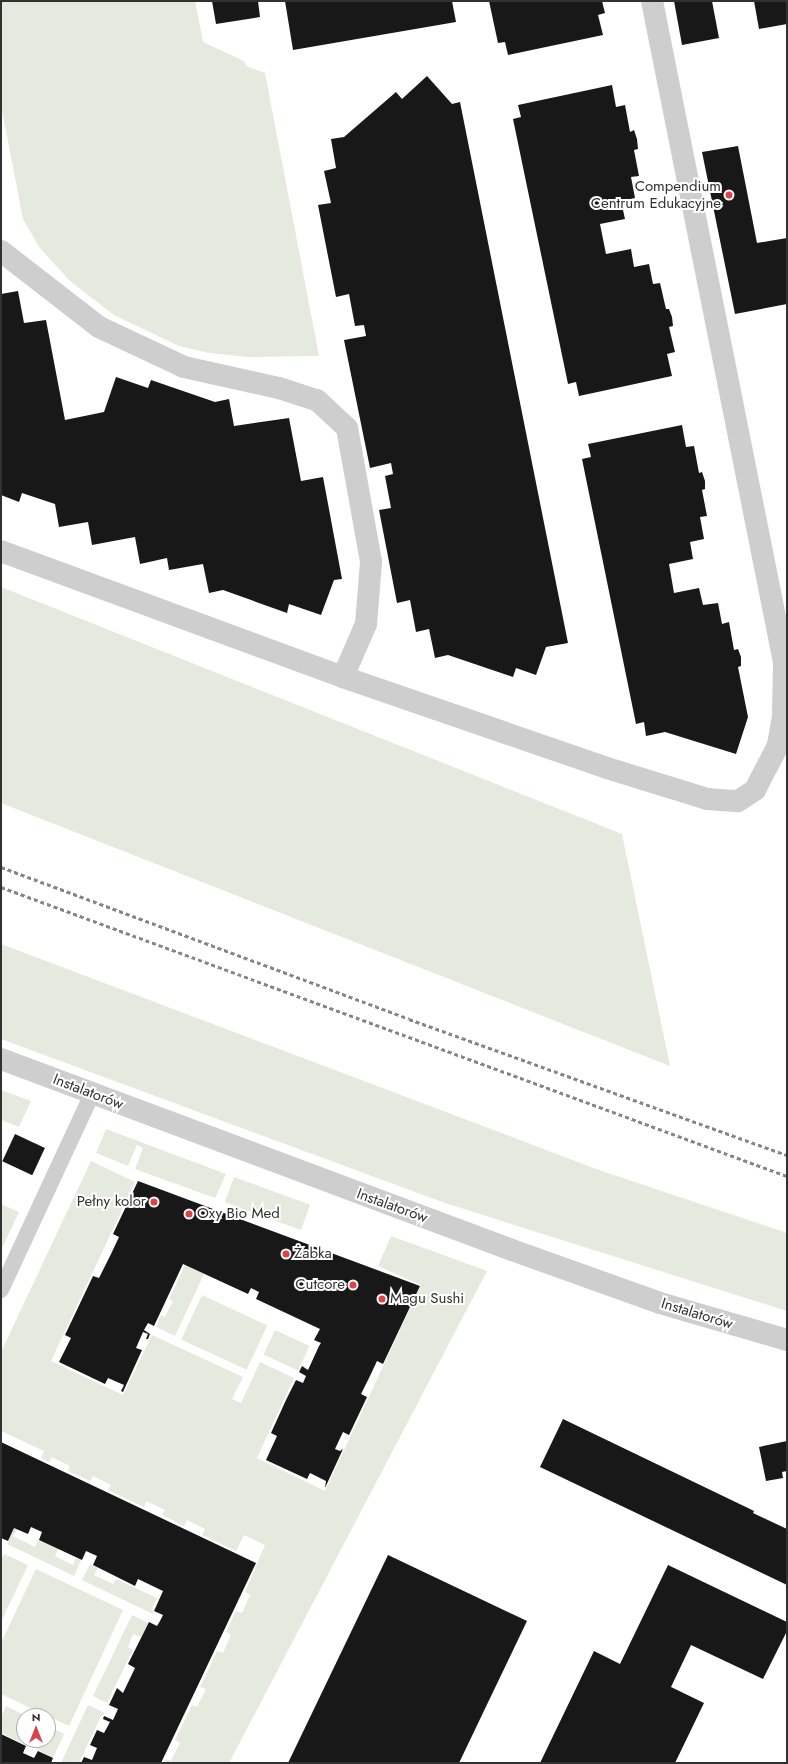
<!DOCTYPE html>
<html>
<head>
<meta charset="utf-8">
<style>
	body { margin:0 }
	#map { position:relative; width:788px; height:1764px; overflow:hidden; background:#fff; font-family:Jost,sans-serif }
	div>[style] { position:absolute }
	.green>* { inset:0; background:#e4eade; transform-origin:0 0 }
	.building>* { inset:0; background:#181818; transform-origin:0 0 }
	.service>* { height:16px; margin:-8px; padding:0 8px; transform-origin:8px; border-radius:8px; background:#cecece }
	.minor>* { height:22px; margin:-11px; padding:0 11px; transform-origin:11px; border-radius:11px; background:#cecece }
	.rail>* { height:3px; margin-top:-1.5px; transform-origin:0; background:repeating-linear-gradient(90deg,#868686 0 4px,transparent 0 7px) }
	.dots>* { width:11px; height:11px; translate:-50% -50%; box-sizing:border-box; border:2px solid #fff; border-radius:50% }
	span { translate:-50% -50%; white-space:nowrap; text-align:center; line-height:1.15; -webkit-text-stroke:4px #fff; paint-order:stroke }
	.poi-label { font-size:15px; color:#313131 }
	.right { translate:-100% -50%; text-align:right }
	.left { translate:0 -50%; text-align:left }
	.street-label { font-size:15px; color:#313131 }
	.frame { position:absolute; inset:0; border:2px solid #313131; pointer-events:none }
	.north { position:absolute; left:16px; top:1708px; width:40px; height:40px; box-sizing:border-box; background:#fff; border:1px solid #adadad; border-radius:50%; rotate:0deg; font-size:11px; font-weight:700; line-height:16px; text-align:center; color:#313131 }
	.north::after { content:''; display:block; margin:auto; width:14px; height:18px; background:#d94349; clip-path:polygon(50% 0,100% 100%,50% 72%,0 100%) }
</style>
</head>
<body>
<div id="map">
	<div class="green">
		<div style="clip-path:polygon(1px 1px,195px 1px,203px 42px,244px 61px,246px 66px,265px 73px,319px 356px,248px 357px,209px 353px,179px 346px,114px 315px,70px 281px,39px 247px,23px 219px,1px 105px)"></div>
		<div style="clip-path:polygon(1px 587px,622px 834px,670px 1066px,1px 803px)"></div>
		<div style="clip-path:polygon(1px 944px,599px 1170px,787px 1233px,787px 1311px,445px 1203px,1px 1039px)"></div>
		<div style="clip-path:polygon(1px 1090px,31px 1101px,19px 1127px,1px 1120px)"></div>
		<div style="clip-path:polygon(106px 1129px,226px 1174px,215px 1198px,135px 1169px,143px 1148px,137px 1145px,128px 1166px,96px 1153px)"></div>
		<div style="clip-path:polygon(91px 1161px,135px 1182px,51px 1361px,123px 1395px,152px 1335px,243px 1377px,232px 1399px,241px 1403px,260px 1362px,294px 1378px,257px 1458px,325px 1491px,421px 1285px,378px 1266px,391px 1236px,487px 1271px,229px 1763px,164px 1763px,166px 1759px,171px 1761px,180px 1743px,175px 1740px,192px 1705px,197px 1707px,206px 1689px,200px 1687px,217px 1651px,223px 1653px,231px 1635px,226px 1632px,236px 1611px,242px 1613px,250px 1595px,245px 1592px,265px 1545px,244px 1535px,236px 1551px,202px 1535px,205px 1529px,187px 1520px,184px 1526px,162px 1515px,165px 1510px,146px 1501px,144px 1507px,108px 1490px,111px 1485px,93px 1476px,90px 1481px,68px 1471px,70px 1466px,52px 1457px,49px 1462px,41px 1458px,44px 1451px,1px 1431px,1px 1352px)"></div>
		<div style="left:234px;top:1177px;width:81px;height:27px;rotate:20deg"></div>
		<div style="clip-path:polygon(1px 1204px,19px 1212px,1px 1250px)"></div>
		<div style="clip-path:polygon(185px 1265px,204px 1274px,175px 1336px,156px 1327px,161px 1315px,165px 1317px,173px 1301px,169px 1299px)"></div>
		<div style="left:202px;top:1295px;width:72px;height:49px;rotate:25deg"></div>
		<div style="left:275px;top:1330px;width:38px;height:27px;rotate:25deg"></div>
		<div style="clip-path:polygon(14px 1528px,17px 1529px,13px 1536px,35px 1547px,38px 1540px,58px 1549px,55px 1556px,73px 1565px,76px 1558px,81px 1560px,74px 1576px,7px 1544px)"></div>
		<div style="clip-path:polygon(4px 1554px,28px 1565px,1px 1622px,1px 1560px)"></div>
		<div style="clip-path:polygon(90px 1564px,98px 1568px,94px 1575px,113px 1584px,116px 1579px,157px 1598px,151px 1610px,154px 1611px,153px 1614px,82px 1580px)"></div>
		<div style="clip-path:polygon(36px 1569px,123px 1610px,69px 1726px,1px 1694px,1px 1643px)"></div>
		<div style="clip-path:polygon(132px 1615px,148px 1623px,141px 1637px,133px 1634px,128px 1647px,133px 1650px,107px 1703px,93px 1696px)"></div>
		<div style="clip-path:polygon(88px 1705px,105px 1713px,101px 1716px,79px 1763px,61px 1763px)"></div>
		<div style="clip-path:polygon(6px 1706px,26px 1716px,24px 1716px,24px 1740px,48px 1740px,48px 1726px,64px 1734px,53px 1758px,27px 1743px,26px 1745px,1px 1733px,1px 1717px)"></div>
	</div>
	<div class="building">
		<div style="clip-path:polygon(212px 1px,258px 1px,260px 17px,216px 24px)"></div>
		<div style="clip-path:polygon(285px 1px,452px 1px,456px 22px,293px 50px)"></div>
		<div style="clip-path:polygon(489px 1px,602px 1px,605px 13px,598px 15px,603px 35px,508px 55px,505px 42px,498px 43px)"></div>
		<div style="clip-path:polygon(674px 1px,712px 1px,719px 38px,682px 45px)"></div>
		<div style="clip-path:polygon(754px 1px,787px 1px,787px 24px,759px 29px)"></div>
		<div style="clip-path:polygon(427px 76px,452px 104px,460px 102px,568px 643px,546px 647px,536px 675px,516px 668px,513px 677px,448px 655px,435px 658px,429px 629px,416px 632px,410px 600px,397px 603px,379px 510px,391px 508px,385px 476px,393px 474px,391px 463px,370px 468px,344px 340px,366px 336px,364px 325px,355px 326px,349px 294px,336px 297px,318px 205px,331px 203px,324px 171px,336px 168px,331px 139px,344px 137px,396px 92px,402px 99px)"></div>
		<div style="clip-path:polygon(612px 85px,616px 107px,625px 105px,630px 132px,634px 130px,637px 139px,638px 149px,634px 150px,639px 176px,631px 177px,635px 198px,621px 201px,625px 219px,600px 224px,606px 254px,631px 249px,634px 267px,649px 264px,653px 284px,660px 283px,666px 309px,669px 309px,672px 317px,673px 326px,669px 327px,675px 352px,667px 354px,672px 376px,579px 396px,576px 382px,568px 384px,513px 119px,521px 117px,518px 105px)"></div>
		<div style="clip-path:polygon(738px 146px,757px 243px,787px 238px,787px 304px,735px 314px,702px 152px)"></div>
		<div style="clip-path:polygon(18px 291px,24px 323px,46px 320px,65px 420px,104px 412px,116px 377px,148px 388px,151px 380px,215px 402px,229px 399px,234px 426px,289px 418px,301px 481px,323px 477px,342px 579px,334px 580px,321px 615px,289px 604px,287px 613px,223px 590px,209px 593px,203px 564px,169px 570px,167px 558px,140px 564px,135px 537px,92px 545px,88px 522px,59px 527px,55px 504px,22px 493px,19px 502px,1px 495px,1px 294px)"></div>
		<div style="clip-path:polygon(682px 425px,686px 447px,694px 446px,699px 473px,702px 472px,705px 481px,705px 489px,702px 490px,707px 516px,700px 517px,704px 539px,690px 542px,693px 559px,669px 564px,674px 593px,699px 588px,703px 605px,718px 603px,722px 624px,729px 622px,734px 650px,738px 649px,741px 657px,741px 666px,738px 667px,748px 717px,736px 754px,665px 732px,646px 736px,644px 722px,636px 724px,582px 459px,591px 457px,588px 444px)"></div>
		<div style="left:15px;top:1134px;width:33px;height:30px;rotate:25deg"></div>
		<div style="clip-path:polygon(138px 1181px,420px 1286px,383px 1364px,377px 1361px,370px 1376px,361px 1394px,367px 1397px,349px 1435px,343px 1432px,335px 1449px,340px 1451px,343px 1449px,325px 1488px,326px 1481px,310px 1473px,307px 1479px,266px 1460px,277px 1436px,271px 1433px,286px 1400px,296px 1380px,303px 1383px,306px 1376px,299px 1372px,302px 1366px,308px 1370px,319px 1346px,321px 1343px,314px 1340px,320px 1329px,256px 1299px,259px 1292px,251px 1288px,248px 1294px,183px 1264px,154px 1326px,148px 1323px,144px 1330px,150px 1334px,148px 1339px,146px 1339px,148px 1334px,143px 1332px,136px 1348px,142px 1350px,123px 1392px,121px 1391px,124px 1385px,108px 1378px,105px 1384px,59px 1362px,71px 1338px,65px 1335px,93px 1276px,99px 1278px,111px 1254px,119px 1237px,113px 1234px)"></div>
		<div style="clip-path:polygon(563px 1419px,750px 1509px,754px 1511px,753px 1513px,787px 1529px,787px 1585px,540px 1467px)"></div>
		<div style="clip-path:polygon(787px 1441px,787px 1471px,782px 1472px,783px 1478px,766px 1481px,759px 1447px)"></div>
		<div style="clip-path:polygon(1px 1442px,256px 1563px,161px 1763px,81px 1763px,84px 1757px,92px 1760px,97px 1748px,90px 1745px,97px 1730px,104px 1733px,110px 1722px,103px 1719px,104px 1716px,113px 1720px,118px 1709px,109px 1705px,117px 1688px,123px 1693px,135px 1668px,128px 1664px,149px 1622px,157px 1626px,160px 1621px,163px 1615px,154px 1611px,163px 1591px,138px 1579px,135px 1586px,93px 1565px,97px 1556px,86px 1551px,82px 1560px,39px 1540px,42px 1532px,31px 1527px,28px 1534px,14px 1528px,8px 1541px,1px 1538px)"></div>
		<div style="clip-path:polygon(388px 1555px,527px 1621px,459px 1763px,288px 1763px)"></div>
		<div style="clip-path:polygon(668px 1565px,787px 1622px,787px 1631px,763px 1679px,691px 1645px,671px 1687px,704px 1703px,675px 1763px,540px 1763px,594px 1651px,620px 1664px)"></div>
		<div style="clip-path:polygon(1px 1734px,26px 1746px,23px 1753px,34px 1758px,38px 1751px,53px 1758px,51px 1763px,1px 1763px)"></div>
	</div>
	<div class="service">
		<div style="left:1px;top:1290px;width:216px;rotate:-65.1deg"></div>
	</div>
	<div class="minor">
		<div style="left:1px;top:251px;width:124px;rotate:37.8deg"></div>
		<div style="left:99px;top:327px;width:94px;rotate:25.2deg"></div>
		<div style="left:184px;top:367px;width:97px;rotate:12.5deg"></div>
		<div style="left:279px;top:388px;width:40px;rotate:18deg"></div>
		<div style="left:317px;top:400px;width:41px;rotate:43deg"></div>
		<div style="left:347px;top:428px;width:136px;rotate:79.8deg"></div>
		<div style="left:371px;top:562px;width:62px;rotate:94.6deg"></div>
		<div style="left:366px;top:624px;width:58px;rotate:113.5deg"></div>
		<div style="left:343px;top:677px;width:364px;rotate:-159.8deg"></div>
		<div style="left:343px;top:677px;width:279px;rotate:19deg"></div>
		<div style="left:607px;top:768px;width:105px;rotate:17.2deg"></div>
		<div style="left:707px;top:799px;width:31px;rotate:4deg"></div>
		<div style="left:738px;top:801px;width:20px;rotate:-33deg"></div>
		<div style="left:755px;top:790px;width:28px;rotate:-63deg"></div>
		<div style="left:768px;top:765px;width:22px;rotate:-63deg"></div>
		<div style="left:778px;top:745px;width:29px;rotate:-80deg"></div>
		<div style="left:783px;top:716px;width:54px;rotate:-88.9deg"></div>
		<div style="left:784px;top:662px;width:674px;rotate:-101.29deg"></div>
		<div style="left:1px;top:1059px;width:546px;rotate:20.49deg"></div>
		<div style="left:512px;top:1250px;width:157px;rotate:19.7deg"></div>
		<div style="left:660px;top:1303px;width:132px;rotate:16.2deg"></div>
	</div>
	<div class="rail">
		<div style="left:1px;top:867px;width:435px;rotate:20.4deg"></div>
		<div style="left:409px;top:1019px;width:402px;rotate:19.8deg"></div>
		<div style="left:1px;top:887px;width:837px;rotate:20.19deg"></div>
	</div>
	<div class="dots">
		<div style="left:729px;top:195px;background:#d94349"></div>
		<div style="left:154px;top:1202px;background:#d94349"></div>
		<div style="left:189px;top:1214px;background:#d94349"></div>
		<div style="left:286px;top:1254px;background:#d94349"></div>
		<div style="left:353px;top:1285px;background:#d94349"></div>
		<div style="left:382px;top:1299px;background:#d94349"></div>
	</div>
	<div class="poi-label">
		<span class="right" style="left:721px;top:195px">Compendium<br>Centrum Edukacyjne</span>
		<span class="right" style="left:146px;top:1202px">Pełny kolor</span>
		<span class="left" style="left:197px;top:1214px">Oxy Bio Med</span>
		<span class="left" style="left:294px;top:1254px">Żabka</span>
		<span class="right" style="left:345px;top:1285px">Cutcore</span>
		<span class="left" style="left:390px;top:1299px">Magu Sushi</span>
	</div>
	<div class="street-label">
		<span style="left:88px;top:1092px;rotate:21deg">Instalatorów</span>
		<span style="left:392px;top:1206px;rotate:20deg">Instalatorów</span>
		<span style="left:697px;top:1314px;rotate:17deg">Instalatorów</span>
	</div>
	<div class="frame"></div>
	<div class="north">N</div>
</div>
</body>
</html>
